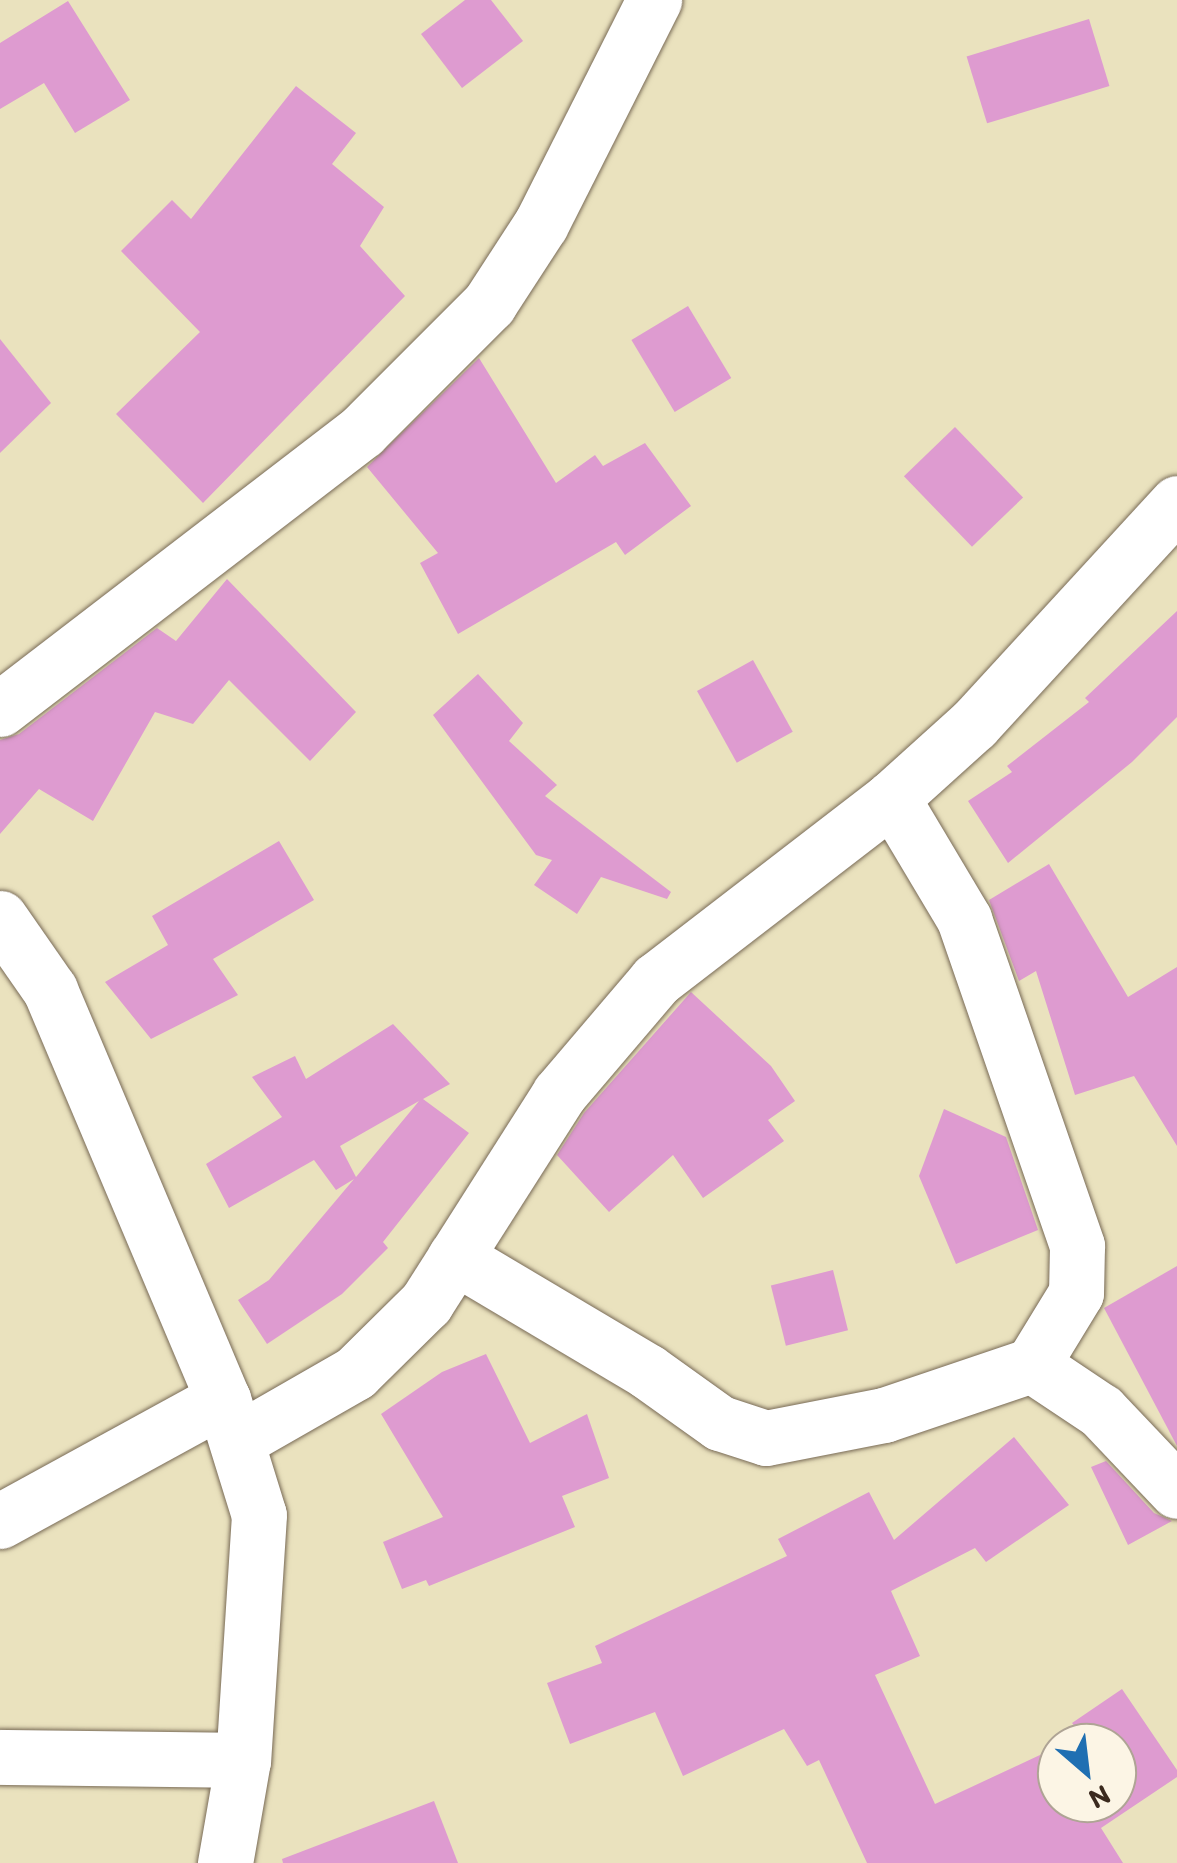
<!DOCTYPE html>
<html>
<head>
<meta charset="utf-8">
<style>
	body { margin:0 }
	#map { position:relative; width:1177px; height:1863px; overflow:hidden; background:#eae2be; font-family:Itim,sans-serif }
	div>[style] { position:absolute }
	.building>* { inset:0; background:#de9bd0; transform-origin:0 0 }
	.roads { filter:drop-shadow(0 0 2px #786a56) drop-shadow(0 0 2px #786a56) }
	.street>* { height:55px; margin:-27.5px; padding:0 27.5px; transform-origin:27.5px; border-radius:27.5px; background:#fff }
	span { translate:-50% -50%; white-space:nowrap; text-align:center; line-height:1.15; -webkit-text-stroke:8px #fcf5e5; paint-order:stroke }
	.north { position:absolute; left:1037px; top:1723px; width:100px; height:100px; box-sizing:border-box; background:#fcf5e5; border:2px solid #afa495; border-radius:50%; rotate:152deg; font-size:28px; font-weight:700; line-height:40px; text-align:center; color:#3b2a1e }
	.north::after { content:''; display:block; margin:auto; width:35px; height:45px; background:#1f6fb2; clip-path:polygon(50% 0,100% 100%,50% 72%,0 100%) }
</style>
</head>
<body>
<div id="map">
	<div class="building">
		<div style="clip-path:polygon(465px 0,491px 0,523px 41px,462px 88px,421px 34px)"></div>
		<div style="clip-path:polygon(68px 1px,130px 100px,75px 133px,44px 83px,0 109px,0 43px)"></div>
		<div style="left:1089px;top:19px;width:70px;height:128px;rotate:73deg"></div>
		<div style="clip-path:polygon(296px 86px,356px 133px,332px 164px,384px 207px,360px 246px,405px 296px,203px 503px,116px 414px,200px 332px,121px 251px,172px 200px,191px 219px)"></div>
		<div style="left:688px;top:306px;width:84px;height:66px;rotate:59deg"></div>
		<div style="clip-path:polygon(0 339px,51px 403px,0 453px)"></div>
		<div style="clip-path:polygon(479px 358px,556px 483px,595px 455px,603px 466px,645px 443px,691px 506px,625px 555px,616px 542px,458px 634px,420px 563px,438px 553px,367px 467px)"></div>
		<div style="left:955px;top:427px;width:98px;height:71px;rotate:46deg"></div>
		<div style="clip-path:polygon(227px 579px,356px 712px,310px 761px,229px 680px,193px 724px,155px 712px,93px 821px,39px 789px,0 834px,0 740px,19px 734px,157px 628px,176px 641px)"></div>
		<div style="clip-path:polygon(1177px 611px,1177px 717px,1132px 762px,1008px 863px,968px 801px,1012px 772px,1007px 766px,1089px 702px,1085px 698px)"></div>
		<div style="left:753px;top:660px;width:82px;height:64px;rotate:61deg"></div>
		<div style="clip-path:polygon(478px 674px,523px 723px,509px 741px,557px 785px,545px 796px,671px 892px,667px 899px,601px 877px,577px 914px,534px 885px,552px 860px,536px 855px,433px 715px)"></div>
		<div style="clip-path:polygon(279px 841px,314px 900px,213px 959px,238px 995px,151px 1039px,105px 982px,168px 945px,152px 916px)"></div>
		<div style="clip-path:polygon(1049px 864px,1128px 997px,1177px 967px,1177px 1146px,1134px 1076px,1075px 1095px,1036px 971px,1019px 981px,989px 900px)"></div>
		<div style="clip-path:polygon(691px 992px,771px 1066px,795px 1101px,768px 1120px,784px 1141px,703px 1198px,673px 1155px,609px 1212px,557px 1155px,584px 1113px)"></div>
		<div style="clip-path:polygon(evenodd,393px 1024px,450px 1084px,423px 1099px,469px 1133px,383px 1242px,388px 1248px,342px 1294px,267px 1344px,238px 1300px,269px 1280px,354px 1179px,336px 1190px,314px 1160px,229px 1208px,206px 1164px,282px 1117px,252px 1077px,295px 1056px,306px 1079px,393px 1024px,419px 1101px,356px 1177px,340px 1146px,419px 1101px)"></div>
		<div style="clip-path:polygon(944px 1109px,1006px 1137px,1038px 1230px,956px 1264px,919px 1176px)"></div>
		<div style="clip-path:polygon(1177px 1266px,1177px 1446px,1104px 1308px)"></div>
		<div style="left:833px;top:1270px;width:62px;height:64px;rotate:76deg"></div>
		<div style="clip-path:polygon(486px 1354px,530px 1443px,587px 1414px,609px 1478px,562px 1496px,575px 1527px,429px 1586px,426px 1580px,402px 1589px,383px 1542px,443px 1517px,381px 1414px,442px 1372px)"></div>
		<div style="clip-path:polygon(1014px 1437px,1069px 1505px,986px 1562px,975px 1548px,891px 1591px,920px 1656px,875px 1675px,935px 1804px,1057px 1747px,1057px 1803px,1117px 1803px,1117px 1743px,1067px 1743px,1082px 1736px,1072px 1723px,1122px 1689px,1177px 1770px,1177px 1777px,1101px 1828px,1123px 1863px,867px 1863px,819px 1760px,807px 1766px,784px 1729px,683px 1776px,655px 1712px,570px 1744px,547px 1683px,602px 1663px,595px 1646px,787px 1556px,778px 1539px,869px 1492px,894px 1540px)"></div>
		<div style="clip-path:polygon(1106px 1461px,1154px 1513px,1172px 1521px,1128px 1545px,1091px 1467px)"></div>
		<div style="clip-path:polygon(434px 1801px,458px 1863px,283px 1863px,282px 1859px)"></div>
	</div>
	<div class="roads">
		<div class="street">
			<div style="left:0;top:709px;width:456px;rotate:-37.5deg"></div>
			<div style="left:362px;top:431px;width:180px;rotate:-45deg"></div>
			<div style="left:489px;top:304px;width:95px;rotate:-57deg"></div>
			<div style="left:541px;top:224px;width:251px;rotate:-63.2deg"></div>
			<div style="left:892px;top:798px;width:141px;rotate:59.2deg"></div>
			<div style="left:964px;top:919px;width:346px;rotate:70.9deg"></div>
			<div style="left:1077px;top:1246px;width:47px;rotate:91.2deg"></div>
			<div style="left:1076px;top:1293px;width:84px;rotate:121.4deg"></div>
			<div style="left:0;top:918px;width:88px;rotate:55.2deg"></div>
			<div style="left:50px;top:990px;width:444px;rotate:67.1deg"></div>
			<div style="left:223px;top:1399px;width:121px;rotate:72.8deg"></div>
			<div style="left:259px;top:1515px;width:246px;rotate:93.7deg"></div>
			<div style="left:243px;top:1760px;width:105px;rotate:99.9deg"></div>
			<div style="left:455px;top:1257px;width:223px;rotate:30.7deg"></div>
			<div style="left:647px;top:1371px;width:90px;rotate:35.5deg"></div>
			<div style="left:720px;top:1423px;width:48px;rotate:18.1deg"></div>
			<div style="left:766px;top:1438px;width:120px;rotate:-11deg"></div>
			<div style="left:884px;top:1415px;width:156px;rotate:-18.7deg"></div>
			<div style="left:1032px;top:1365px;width:83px;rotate:33.7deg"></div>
			<div style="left:1101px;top:1411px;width:110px;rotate:46.5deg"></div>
			<div style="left:238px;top:1440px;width:135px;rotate:-29.8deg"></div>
			<div style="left:355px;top:1373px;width:100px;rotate:-44.6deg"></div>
			<div style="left:426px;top:1303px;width:248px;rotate:-57.5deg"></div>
			<div style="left:559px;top:1094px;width:150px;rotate:-49.6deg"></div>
			<div style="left:656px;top:980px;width:298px;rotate:-37.6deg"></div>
			<div style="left:892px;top:798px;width:110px;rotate:-42.1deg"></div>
			<div style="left:974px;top:724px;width:300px;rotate:-47.4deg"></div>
			<div style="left:0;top:1521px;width:254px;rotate:-28.7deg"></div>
			<div style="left:0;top:1757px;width:243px;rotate:0.7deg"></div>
		</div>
	</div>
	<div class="north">N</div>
</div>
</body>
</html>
